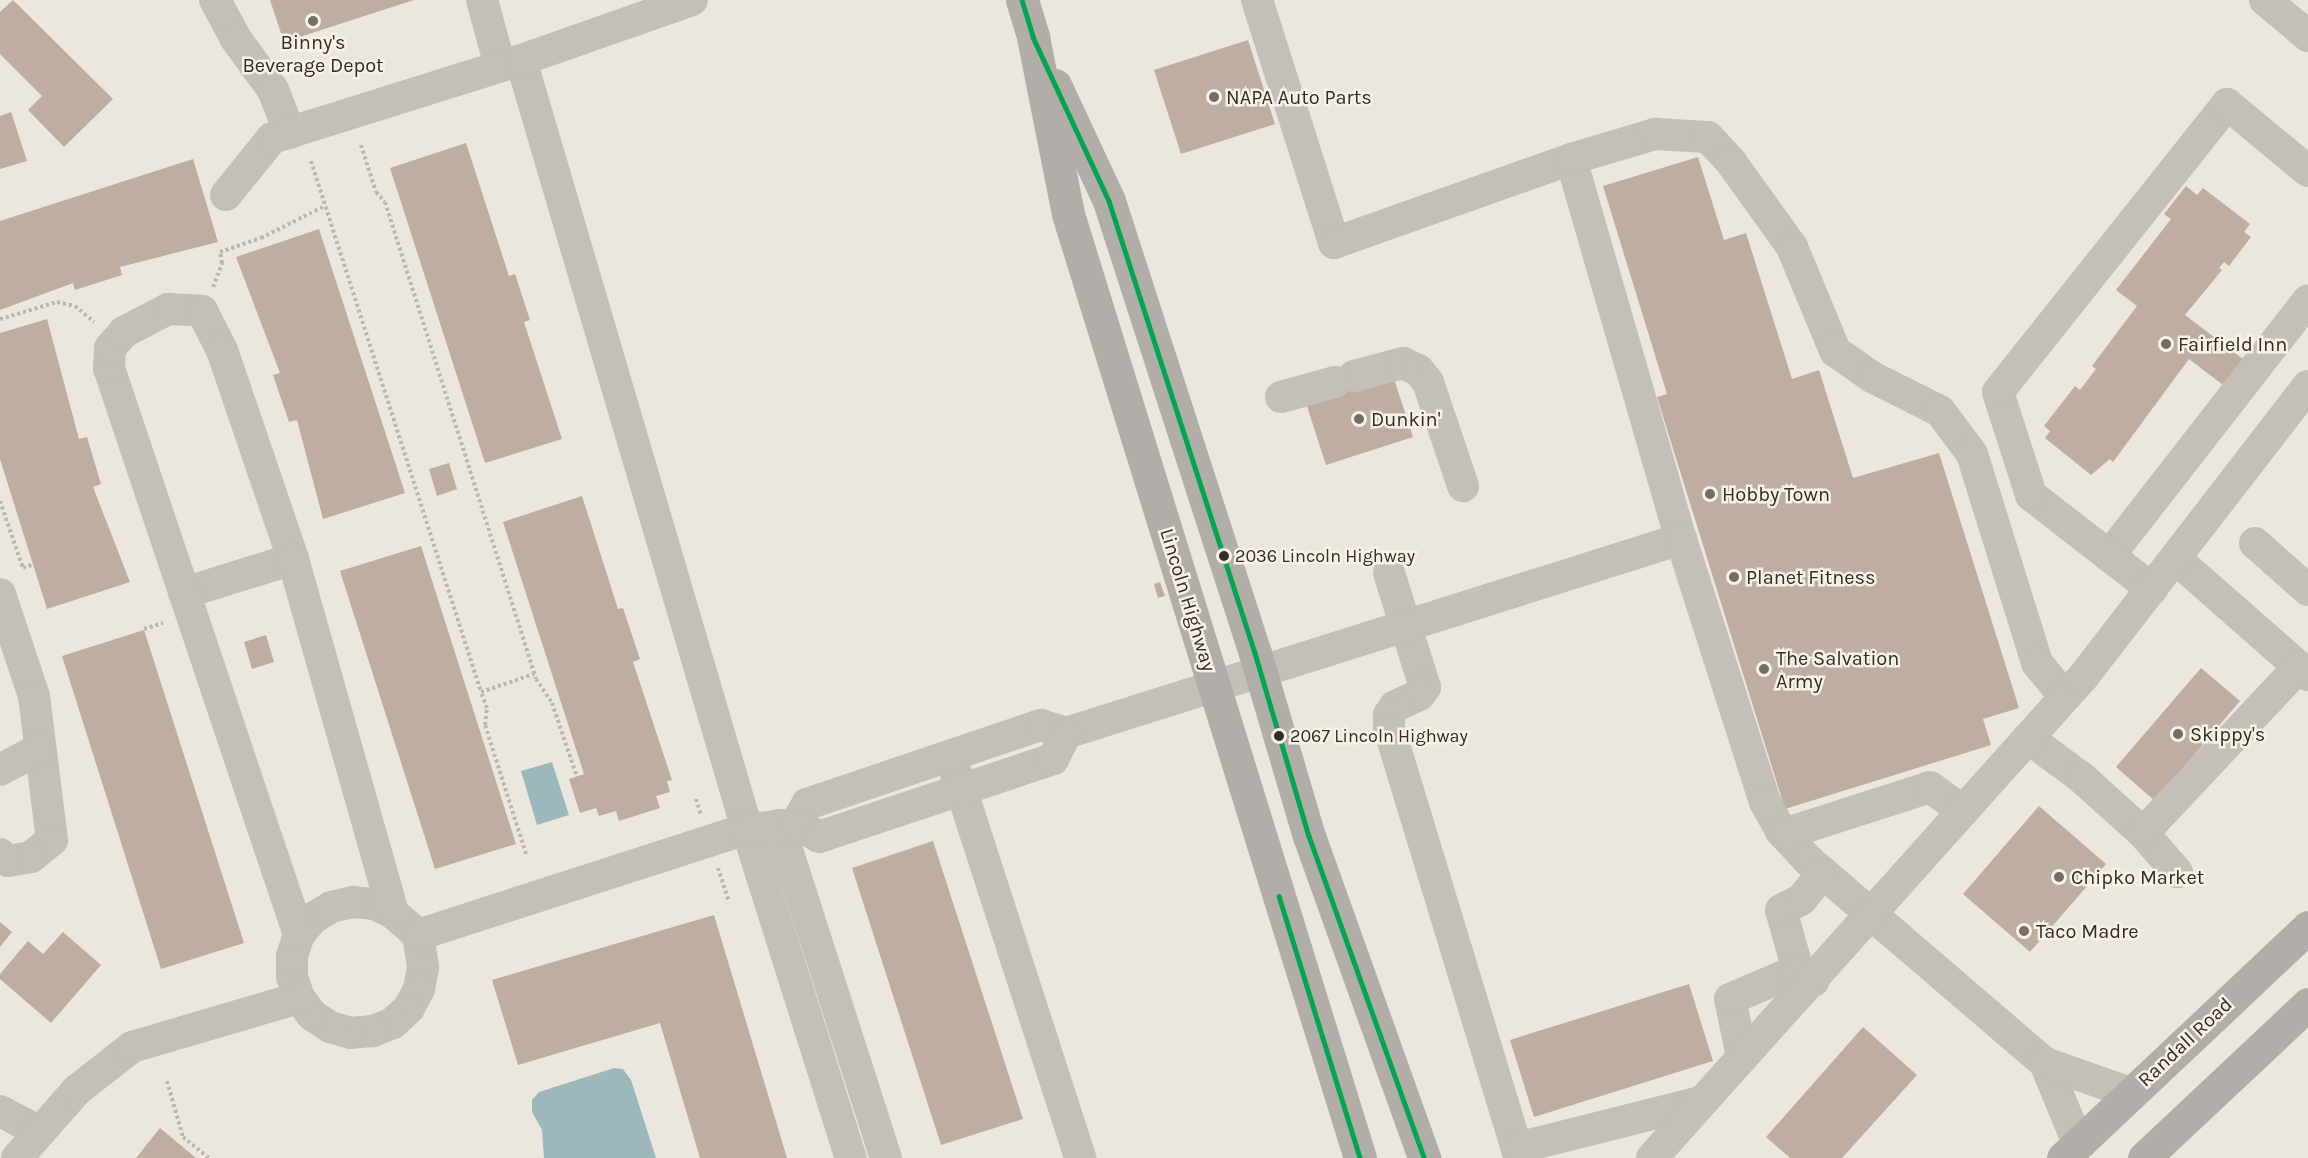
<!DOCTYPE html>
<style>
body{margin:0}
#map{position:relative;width:2308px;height:1158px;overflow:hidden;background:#ebe7df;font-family:Karla,sans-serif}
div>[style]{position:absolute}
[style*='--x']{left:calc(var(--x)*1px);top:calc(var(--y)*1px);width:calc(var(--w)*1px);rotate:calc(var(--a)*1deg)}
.water>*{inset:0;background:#9db8bb}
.building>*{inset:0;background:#beada1}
.path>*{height:4px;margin-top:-2px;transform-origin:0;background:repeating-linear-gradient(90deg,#bcb7b1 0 3px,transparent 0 6px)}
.minor>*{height:32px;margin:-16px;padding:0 16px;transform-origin:16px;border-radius:16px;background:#c4bfb8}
.major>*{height:33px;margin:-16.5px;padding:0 16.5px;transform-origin:16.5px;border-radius:16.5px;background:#b2ada8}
.bus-1>*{height:4.5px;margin:-2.25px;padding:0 2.25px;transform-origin:2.25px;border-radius:2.25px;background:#00a651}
.dots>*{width:16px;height:16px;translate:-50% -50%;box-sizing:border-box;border:3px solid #f8f1e6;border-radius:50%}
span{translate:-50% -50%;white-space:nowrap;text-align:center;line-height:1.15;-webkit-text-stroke:5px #f8f1e6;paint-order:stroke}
.bus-label{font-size:18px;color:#342c27}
.left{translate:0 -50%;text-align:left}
.poi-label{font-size:20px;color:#342c27}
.street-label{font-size:20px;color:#342c27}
</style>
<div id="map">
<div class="water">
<div style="clip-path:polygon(552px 762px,569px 815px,537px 825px,521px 771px)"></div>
<div style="clip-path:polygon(614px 1068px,623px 1069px,631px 1080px,656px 1158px,544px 1158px,542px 1130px,532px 1112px,532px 1100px,539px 1092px)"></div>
</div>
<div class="building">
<div style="clip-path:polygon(13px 0,113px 99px,64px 147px,28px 110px,42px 96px,0 54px,0 12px)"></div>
<div style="clip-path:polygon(270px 0,414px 0,284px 42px)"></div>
<div style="clip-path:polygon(1248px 40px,1275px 124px,1181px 154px,1154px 70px)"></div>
<div style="clip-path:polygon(11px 112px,27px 161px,0 169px,0 116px)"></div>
<div style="clip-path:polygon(466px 143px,509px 276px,515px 274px,530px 320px,524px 322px,562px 439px,485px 463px,390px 168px)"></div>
<div style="clip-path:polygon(1698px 157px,1724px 240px,1746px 233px,1792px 379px,1819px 370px,1853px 478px,1939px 453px,2019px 708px,1983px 719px,1991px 745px,1785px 809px,1657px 397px,1667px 394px,1603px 186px)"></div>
<div style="clip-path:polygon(193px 159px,218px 242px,120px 267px,122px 275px,75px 290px,73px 283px,0 310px,0 221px)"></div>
<div style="clip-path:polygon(2186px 186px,2197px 195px,2203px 188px,2250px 224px,2244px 232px,2251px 237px,2229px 266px,2224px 262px,2219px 268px,2222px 270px,2185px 315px,2243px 359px,2223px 385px,2189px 359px,2113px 462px,2110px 459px,2091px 475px,2045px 438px,2050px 431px,2044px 426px,2075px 386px,2080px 390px,2096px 369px,2092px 366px,2137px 306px,2116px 290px,2171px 219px,2164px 214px)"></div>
<div style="clip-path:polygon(319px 229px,405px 493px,323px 519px,297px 420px,289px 422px,273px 375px,280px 373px,236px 257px)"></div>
<div style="clip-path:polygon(47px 319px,79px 439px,87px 437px,101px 484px,93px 487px,130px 582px,47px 609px,0 459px,0 333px)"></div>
<div style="clip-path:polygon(1392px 373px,1413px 437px,1326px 465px,1305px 400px)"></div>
<div style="clip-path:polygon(449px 463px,457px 489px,437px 496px,429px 469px)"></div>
<div style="clip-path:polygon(582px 496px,618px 609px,623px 608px,640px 659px,633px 662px,672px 780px,667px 781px,670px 792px,656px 796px,660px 808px,619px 821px,616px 811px,599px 816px,596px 808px,580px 813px,569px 779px,584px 774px,503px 522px)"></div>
<div style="clip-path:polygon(421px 546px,516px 844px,435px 869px,340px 571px)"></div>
<div style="clip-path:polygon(1160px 582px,1165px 596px,1158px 598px,1154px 584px)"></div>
<div style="clip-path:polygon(144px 630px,244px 943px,161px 969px,62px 656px)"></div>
<div style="clip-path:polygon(266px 635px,274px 662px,252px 669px,244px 642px)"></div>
<div style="clip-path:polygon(2201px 668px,2240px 701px,2155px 801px,2116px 767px)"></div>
<div style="clip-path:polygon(2039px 806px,2106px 864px,2030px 952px,1963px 894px)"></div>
<div style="clip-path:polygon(933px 841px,1023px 1119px,941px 1145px,852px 868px)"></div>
<div style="clip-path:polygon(714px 915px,787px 1158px,700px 1158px,660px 1023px,518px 1065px,492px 980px)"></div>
<div style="clip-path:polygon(0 922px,12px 932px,0 947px)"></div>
<div style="clip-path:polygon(63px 932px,101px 965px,51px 1023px,0 979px,0 974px,28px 941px,43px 954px)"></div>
<div style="clip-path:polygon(1689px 984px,1713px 1061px,1534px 1117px,1510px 1040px)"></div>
<div style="clip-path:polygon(1863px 1027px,1917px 1075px,1842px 1158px,1790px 1158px,1766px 1137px)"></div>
<div style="clip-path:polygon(160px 1128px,196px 1158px,136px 1158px)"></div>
</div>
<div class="path">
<div style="--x:361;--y:145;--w:49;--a:72.3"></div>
<div style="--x:376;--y:192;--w:13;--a:48"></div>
<div style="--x:385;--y:202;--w:500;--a:72.43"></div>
<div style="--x:536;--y:679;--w:29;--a:56"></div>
<div style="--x:552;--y:703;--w:75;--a:71.3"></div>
<div style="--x:311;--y:161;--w:558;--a:72.25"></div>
<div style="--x:213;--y:287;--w:26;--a:-69"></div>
<div style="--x:222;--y:263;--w:11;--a:-100"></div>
<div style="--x:220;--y:252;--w:43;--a:-18.9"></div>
<div style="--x:261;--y:238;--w:72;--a:-26.6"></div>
<div style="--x:0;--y:319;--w:59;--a:-16.6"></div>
<div style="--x:57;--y:302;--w:18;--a:13"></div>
<div style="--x:75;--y:306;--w:25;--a:40"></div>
<div style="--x:0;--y:501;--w:71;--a:71.1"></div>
<div style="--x:23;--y:568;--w:9;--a:-21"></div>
<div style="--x:144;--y:629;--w:20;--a:-18"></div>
<div style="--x:696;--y:799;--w:17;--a:73"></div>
<div style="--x:526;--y:854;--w:135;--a:-107.6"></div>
<div style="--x:485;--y:725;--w:17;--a:-83"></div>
<div style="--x:487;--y:708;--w:17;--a:-111"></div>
<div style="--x:481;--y:692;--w:56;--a:-18.8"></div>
<div style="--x:718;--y:868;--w:35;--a:72"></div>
<div style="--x:167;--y:1081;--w:58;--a:74.1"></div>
<div style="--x:183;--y:1137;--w:33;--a:39"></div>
</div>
<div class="minor">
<div style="--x:215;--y:0;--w:44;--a:61.7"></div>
<div style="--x:236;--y:39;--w:63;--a:54"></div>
<div style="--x:273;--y:90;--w:46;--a:68.4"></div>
<div style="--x:482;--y:0;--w:68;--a:74.7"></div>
<div style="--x:1257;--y:0;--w:255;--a:72.4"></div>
<div style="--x:1334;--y:243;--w:251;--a:-19.5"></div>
<div style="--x:1571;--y:159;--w:396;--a:73.9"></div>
<div style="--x:2265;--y:0;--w:56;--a:39.9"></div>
<div style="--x:521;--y:60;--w:802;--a:73.62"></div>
<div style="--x:747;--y:829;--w:345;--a:72.5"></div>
<div style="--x:1571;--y:159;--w:88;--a:-16.6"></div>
<div style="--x:1655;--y:134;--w:53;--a:3.2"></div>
<div style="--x:1708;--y:137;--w:34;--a:47"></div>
<div style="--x:1731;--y:162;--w:105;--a:54.3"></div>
<div style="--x:1792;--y:247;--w:113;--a:67.5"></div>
<div style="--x:1835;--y:351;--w:45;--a:35.1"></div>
<div style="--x:1872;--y:377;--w:76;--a:26.6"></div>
<div style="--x:1940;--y:411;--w:54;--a:53.3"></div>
<div style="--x:1972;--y:454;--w:219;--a:72.7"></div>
<div style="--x:2037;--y:663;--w:44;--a:50.5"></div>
<div style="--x:226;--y:195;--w:73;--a:-51.1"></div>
<div style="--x:272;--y:138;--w:261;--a:-17.4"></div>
<div style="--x:521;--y:60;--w:181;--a:-19.3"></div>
<div style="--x:1354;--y:376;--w:51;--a:-14.9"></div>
<div style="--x:1403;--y:363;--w:17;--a:25"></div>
<div style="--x:1418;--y:370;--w:16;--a:50"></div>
<div style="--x:1428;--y:382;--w:110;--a:71.4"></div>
<div style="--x:1281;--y:397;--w:56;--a:-15.5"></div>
<div style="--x:2255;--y:543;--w:71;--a:41.6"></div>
<div style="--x:2109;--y:556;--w:324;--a:-52.1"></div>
<div style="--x:2176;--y:559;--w:176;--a:41.3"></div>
<div style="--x:1389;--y:573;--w:120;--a:72.5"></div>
<div style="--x:1425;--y:687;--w:10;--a:127"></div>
<div style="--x:1419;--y:695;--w:26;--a:155"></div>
<div style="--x:1395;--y:706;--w:11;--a:124"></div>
<div style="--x:1389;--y:715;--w:13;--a:90"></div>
<div style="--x:1389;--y:728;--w:450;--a:73.1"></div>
<div style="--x:2152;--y:589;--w:153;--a:-142.2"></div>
<div style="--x:2031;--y:495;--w:108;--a:-107.8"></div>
<div style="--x:1998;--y:392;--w:368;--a:-51.5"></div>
<div style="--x:2227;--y:104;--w:105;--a:39.6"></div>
<div style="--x:184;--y:593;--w:114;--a:-17.3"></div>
<div style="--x:0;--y:594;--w:108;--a:71.6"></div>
<div style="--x:34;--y:696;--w:145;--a:82.9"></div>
<div style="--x:52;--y:840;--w:27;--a:141"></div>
<div style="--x:31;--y:857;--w:23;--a:170"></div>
<div style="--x:8;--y:861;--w:11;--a:-139"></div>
<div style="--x:2028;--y:738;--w:67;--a:36.5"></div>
<div style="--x:2082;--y:778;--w:82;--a:42"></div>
<div style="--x:2143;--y:833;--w:52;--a:48.9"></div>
<div style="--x:0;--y:770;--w:44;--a:-28.3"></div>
<div style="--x:955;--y:770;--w:408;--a:72.1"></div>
<div style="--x:796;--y:824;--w:23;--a:-61"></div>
<div style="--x:807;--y:804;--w:247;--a:-18.7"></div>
<div style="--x:1041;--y:725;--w:26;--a:18"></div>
<div style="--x:1066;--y:733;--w:645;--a:-17.51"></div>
<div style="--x:1681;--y:539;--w:276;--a:72.3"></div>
<div style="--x:1765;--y:802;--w:33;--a:61"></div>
<div style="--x:1781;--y:831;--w:40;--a:47"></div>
<div style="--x:1808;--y:860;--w:312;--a:40.6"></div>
<div style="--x:779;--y:825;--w:350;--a:72.2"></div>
<div style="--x:2143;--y:833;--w:228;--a:-46.8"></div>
<div style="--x:1784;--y:834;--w:153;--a:-17.8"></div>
<div style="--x:1930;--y:787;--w:41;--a:36"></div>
<div style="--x:352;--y:902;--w:22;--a:5"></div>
<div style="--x:374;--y:904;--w:21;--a:25"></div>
<div style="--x:393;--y:913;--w:33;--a:41"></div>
<div style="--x:418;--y:935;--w:33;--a:81"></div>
<div style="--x:423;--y:968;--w:21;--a:101"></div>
<div style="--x:419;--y:989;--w:21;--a:118"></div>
<div style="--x:409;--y:1008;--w:22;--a:137"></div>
<div style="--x:393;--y:1023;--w:22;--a:158"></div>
<div style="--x:373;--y:1031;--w:22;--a:175"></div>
<div style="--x:351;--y:1033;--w:22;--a:-164"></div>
<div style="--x:330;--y:1027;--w:22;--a:-146"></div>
<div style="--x:312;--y:1015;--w:21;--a:-127"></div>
<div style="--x:299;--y:998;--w:22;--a:-108"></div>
<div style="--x:292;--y:977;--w:21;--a:-90"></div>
<div style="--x:292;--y:956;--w:22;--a:-72"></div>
<div style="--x:299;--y:935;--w:22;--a:-51"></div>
<div style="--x:313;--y:918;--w:21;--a:-31"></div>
<div style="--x:331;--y:907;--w:22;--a:-13"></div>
<div style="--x:299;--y:935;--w:598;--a:-108.53"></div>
<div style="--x:109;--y:368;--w:20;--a:-87"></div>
<div style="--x:110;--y:348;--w:21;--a:-49"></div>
<div style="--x:124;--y:332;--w:50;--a:-27.6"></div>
<div style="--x:168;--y:309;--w:34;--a:3"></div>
<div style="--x:202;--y:311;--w:44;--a:62.9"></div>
<div style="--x:222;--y:350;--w:221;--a:71.2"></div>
<div style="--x:293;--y:559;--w:368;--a:74.2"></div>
<div style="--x:418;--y:935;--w:346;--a:-17.9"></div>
<div style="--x:747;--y:829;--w:49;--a:-5.8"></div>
<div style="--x:796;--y:824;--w:26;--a:29"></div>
<div style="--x:819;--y:837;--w:247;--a:-18.4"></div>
<div style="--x:1053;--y:759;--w:29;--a:-63"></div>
<div style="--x:1798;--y:970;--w:62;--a:-105.8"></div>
<div style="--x:1781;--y:910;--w:22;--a:-27"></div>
<div style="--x:1801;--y:900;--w:35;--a:-51"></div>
<div style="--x:1742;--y:1056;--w:58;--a:-101.9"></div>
<div style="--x:1730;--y:999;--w:74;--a:-23.1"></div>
<div style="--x:1798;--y:970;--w:19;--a:36"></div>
<div style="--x:0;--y:1111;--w:45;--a:27.7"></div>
<div style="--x:2078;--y:1143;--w:87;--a:-112.4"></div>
<div style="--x:2045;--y:1063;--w:90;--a:19.4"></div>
<div style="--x:1517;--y:1148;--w:189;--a:-14.1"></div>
<div style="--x:17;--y:1158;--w:91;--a:-48.6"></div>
<div style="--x:77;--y:1090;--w:70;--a:-38"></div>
<div style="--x:132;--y:1047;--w:174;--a:-16.4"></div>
<div style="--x:1652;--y:1158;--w:646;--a:-48.14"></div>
<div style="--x:2083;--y:677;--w:368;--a:-52.3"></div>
</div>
<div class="major">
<div style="--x:1022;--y:0;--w:39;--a:73"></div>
<div style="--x:1033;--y:37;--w:180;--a:78.8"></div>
<div style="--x:1068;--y:214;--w:988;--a:72.81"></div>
<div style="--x:1055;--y:85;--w:128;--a:65"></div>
<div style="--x:1109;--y:201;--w:475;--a:72.1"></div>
<div style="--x:1255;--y:653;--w:191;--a:73.6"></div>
<div style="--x:1309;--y:836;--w:342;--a:70.3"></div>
<div style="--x:2063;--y:1158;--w:337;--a:-43.3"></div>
<div style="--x:2144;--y:1158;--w:225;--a:-43.2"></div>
</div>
<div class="bus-1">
<div style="--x:1022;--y:0;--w:39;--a:73"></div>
<div style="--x:1033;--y:37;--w:181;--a:65.1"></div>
<div style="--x:1109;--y:201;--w:475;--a:72.1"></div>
<div style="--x:1255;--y:653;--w:191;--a:73.6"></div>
<div style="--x:1309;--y:836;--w:342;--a:70.3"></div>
<div style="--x:1279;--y:896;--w:274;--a:72.8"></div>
</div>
<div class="dots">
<div style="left:313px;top:21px;background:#746d67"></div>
<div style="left:1214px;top:97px;background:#746d67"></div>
<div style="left:2166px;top:344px;background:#746d67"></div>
<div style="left:1359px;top:419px;background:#746d67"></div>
<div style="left:1710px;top:494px;background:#746d67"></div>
<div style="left:1224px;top:556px;background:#342c27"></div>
<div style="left:1734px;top:577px;background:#746d67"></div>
<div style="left:1764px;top:669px;background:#746d67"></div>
<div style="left:2178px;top:734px;background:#746d67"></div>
<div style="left:1279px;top:736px;background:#342c27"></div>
<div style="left:2059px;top:877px;background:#746d67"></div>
<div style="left:2024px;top:931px;background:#746d67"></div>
</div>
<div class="bus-label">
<span class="left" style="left:1235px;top:556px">2036 Lincoln Highway</span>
<span class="left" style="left:1290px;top:736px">2067 Lincoln Highway</span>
</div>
<div class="poi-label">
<span style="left:313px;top:54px">Binny's<br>Beverage Depot</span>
<span class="left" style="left:1226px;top:97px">NAPA Auto Parts</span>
<span class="left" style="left:2178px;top:344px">Fairfield Inn</span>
<span class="left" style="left:1371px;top:419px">Dunkin'</span>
<span class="left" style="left:1722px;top:494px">Hobby Town</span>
<span class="left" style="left:1746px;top:577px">Planet Fitness</span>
<span class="left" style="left:1776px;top:670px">The Salvation<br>Army</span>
<span class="left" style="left:2190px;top:734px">Skippy's</span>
<span class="left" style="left:2071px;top:877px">Chipko Market</span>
<span class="left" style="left:2036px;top:931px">Taco Madre</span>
</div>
<div class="street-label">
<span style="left:1188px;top:600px;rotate:73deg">Lincoln Highway</span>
<span style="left:2185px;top:1042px;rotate:-43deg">Randall Road</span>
</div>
</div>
